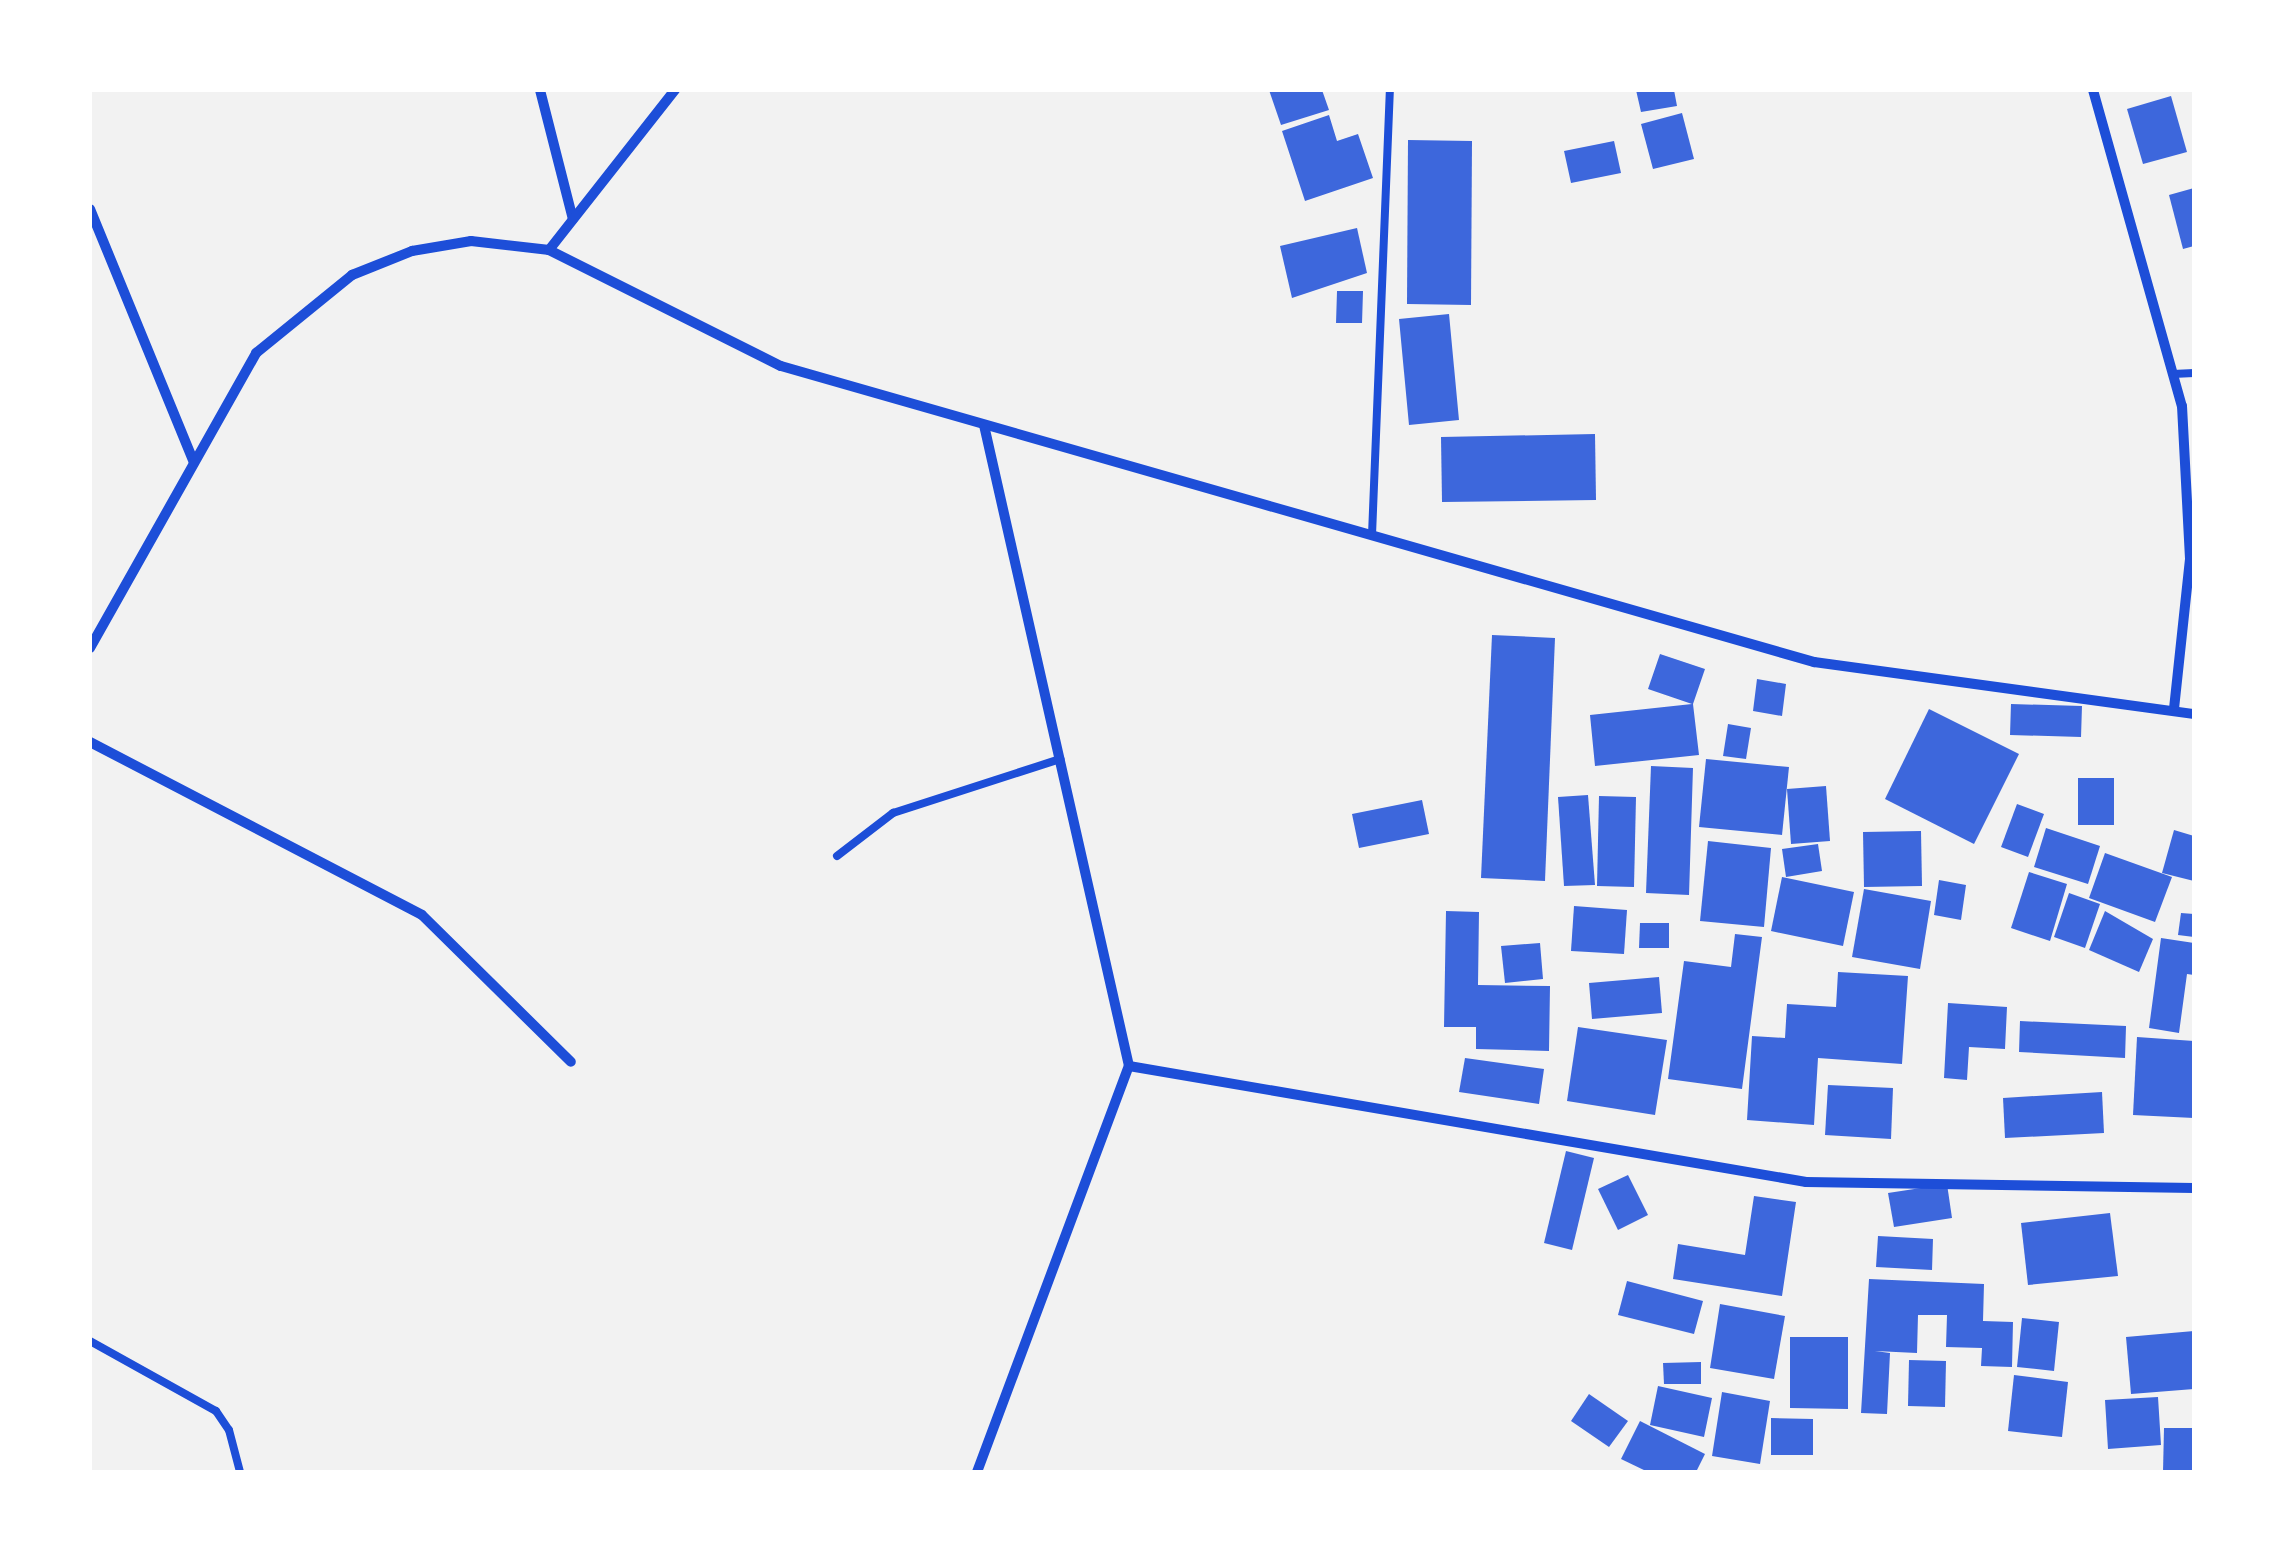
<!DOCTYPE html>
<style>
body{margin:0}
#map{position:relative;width:2284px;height:1562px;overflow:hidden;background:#f2f2f2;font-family:Arial,sans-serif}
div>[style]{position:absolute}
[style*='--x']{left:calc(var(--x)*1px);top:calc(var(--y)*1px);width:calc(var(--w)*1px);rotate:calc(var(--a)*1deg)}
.building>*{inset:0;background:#3d67dc}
.service>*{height:8px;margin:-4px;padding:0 4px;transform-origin:4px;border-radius:4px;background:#1d4ed8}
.minor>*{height:10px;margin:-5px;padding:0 5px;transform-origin:5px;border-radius:5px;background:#1d4ed8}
span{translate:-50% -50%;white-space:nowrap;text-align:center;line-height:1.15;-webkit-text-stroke:8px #fff;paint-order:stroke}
.frame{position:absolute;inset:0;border:92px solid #fff;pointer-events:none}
</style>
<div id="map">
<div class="building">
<div style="clip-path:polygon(1269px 90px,1322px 90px,1329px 110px,1281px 125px)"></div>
<div style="clip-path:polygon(1636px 90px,1674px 90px,1677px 106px,1641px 112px)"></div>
<div style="clip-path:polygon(2171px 96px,2187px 152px,2143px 164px,2127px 109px)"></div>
<div style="clip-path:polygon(1682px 113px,1694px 159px,1653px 169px,1641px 124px)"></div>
<div style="clip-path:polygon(1329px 115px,1337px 141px,1358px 134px,1373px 178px,1305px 201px,1282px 131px)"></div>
<div style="clip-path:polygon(1408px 140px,1472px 141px,1471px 305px,1407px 304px)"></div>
<div style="clip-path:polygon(1614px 141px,1621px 173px,1571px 183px,1564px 151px)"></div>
<div style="clip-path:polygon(2194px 188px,2194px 246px,2183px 249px,2169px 195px)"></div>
<div style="clip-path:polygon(1357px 228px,1367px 273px,1292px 298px,1280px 246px)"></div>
<div style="clip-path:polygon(1337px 291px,1363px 291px,1362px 323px,1336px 323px)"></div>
<div style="clip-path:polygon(1449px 314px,1459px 420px,1409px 425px,1399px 319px)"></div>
<div style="clip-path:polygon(1595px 434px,1596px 500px,1442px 502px,1441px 437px)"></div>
<div style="clip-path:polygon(1492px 635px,1555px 638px,1545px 881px,1481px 878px)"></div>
<div style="clip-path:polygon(1660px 654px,1705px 669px,1693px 704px,1699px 755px,1595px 766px,1590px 715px,1692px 704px,1648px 689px)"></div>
<div style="clip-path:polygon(1757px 679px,1786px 684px,1782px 716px,1753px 711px)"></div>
<div style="clip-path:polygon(2011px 704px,2082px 706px,2081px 737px,2010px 735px)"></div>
<div style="clip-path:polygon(1929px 709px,2019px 754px,1974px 844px,1885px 799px)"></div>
<div style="clip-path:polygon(1728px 724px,1751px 728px,1746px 759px,1723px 756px)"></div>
<div style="clip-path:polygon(1706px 759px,1789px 767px,1782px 835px,1699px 827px)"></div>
<div style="clip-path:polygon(1651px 766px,1693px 768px,1689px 895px,1646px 893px)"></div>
<div style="clip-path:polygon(2078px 778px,2114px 778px,2114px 825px,2078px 825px)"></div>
<div style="clip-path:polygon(1826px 786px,1830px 841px,1791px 844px,1787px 789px)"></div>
<div style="clip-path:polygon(1588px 795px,1595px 885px,1564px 886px,1558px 797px)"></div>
<div style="clip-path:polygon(1599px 796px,1636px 797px,1634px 887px,1597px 886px)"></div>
<div style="clip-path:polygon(1422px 800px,1429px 834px,1359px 848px,1352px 814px)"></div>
<div style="clip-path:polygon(2017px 804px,2044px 814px,2028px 857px,2001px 847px)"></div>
<div style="clip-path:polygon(2046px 828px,2100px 846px,2088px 884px,2034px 867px)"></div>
<div style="clip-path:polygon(2174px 830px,2194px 836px,2194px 881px,2162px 873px)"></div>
<div style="clip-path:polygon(1921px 831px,1922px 886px,1864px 887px,1863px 832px)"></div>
<div style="clip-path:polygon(1708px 841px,1771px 848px,1764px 927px,1700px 921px)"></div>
<div style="clip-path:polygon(1818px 844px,1822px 871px,1786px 877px,1782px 849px)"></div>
<div style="clip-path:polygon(2105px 853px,2172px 877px,2155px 922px,2089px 898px)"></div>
<div style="clip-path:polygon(2029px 872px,2067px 884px,2050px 941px,2011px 928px)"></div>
<div style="clip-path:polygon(1782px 877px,1854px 892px,1843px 946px,1771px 931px)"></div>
<div style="clip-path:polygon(1939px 880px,1966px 885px,1961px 920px,1934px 915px)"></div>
<div style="clip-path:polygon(1864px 889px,1931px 901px,1920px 969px,1852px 957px)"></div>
<div style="clip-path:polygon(2069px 893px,2100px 904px,2085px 948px,2054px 937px)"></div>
<div style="clip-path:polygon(1574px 906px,1627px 910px,1624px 954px,1571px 951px)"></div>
<div style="clip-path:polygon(1446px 911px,1479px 912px,1478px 985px,1550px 986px,1549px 1051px,1476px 1049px,1476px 1027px,1444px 1027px)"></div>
<div style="clip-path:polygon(2105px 911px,2153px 939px,2139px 972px,2089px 950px)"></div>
<div style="clip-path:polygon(2181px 913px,2194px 914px,2194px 937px,2178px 935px)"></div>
<div style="clip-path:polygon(1640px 923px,1669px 923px,1669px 948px,1639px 948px)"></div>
<div style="clip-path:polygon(1735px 934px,1762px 937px,1742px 1089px,1668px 1079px,1684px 961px,1731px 967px)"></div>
<div style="clip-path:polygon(2161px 938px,2194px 943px,2194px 975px,2187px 974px,2179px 1033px,2149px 1028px)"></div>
<div style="clip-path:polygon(1540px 943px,1543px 979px,1505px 983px,1501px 946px)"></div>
<div style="clip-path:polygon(1838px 972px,1908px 976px,1902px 1064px,1818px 1058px,1814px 1125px,1747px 1120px,1752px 1036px,1785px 1038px,1787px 1004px,1836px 1007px)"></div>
<div style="clip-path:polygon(1659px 977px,1662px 1013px,1592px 1019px,1589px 983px)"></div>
<div style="clip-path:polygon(1948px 1003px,2007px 1007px,2005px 1049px,1969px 1047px,1967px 1080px,1944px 1078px)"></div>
<div style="clip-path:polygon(2020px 1021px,2126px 1026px,2125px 1058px,2019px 1052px)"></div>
<div style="clip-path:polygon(1578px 1027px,1667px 1040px,1655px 1115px,1567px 1101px)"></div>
<div style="clip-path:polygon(2137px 1037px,2194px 1041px,2194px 1118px,2133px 1115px)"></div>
<div style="clip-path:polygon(1465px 1058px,1544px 1069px,1539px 1104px,1459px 1092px)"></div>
<div style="clip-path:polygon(1828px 1085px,1893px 1088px,1891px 1139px,1825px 1135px)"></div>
<div style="clip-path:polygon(2102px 1092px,2104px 1133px,2005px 1138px,2003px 1098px)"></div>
<div style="clip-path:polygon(1566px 1151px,1594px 1158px,1572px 1250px,1544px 1243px)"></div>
<div style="clip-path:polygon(1628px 1175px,1648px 1215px,1618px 1230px,1598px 1189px)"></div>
<div style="clip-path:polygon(1947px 1184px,1952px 1218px,1894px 1227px,1888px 1193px)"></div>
<div style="clip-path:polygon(1754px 1196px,1796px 1202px,1782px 1296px,1673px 1279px,1678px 1244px,1745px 1255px)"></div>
<div style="clip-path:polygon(2110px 1213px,2118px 1276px,2028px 1285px,2021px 1223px)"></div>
<div style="clip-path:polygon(1878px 1236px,1933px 1239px,1932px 1270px,1876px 1267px)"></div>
<div style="clip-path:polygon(1869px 1279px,1984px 1284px,1983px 1321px,2013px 1322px,2012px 1367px,1981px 1366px,1982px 1348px,1946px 1347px,1947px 1315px,1918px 1315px,1917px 1353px,1875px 1351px,1890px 1353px,1887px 1414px,1861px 1413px)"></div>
<div style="clip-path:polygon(1627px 1281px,1703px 1301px,1694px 1334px,1618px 1315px)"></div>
<div style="clip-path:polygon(1720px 1304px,1785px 1316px,1774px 1379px,1710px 1368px)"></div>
<div style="clip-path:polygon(2022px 1318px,2059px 1322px,2054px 1371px,2017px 1367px)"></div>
<div style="clip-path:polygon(2194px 1331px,2194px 1389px,2131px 1394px,2126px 1337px)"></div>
<div style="clip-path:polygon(1790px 1337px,1848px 1337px,1848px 1409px,1790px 1408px)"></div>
<div style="clip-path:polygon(1909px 1360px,1946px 1361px,1945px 1407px,1908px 1406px)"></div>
<div style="clip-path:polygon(1701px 1362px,1701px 1384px,1664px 1384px,1663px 1363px)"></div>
<div style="clip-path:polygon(2014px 1375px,2068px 1382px,2062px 1437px,2008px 1431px)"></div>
<div style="clip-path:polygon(1658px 1386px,1712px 1398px,1704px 1437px,1650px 1425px)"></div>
<div style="clip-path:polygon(1722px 1392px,1770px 1401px,1760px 1464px,1712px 1456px)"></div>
<div style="clip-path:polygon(1589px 1394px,1628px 1421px,1609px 1447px,1571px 1421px)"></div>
<div style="clip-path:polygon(2158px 1397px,2161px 1445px,2108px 1449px,2105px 1400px)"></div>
<div style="clip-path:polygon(1771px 1418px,1813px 1419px,1813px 1455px,1771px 1455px)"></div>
<div style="clip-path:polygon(1640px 1421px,1705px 1454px,1696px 1472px,1648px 1472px,1621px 1459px)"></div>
<div style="clip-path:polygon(2164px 1428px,2194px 1428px,2194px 1472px,2163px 1472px)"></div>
</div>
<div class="service">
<div style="--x:2173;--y:374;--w:21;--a:-3"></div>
<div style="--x:1372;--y:535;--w:445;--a:-87.7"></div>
<div style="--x:837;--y:856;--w:71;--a:-37.5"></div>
<div style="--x:893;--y:813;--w:176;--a:-17.9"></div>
<div style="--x:90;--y:1341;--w:144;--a:29.1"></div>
<div style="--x:216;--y:1411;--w:23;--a:56"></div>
<div style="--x:229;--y:1430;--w:43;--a:75.3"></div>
</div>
<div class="minor">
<div style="--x:540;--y:90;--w:133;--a:75.7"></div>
<div style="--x:2093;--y:90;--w:328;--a:74.3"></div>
<div style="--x:2182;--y:406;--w:153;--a:87"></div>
<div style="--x:2190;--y:559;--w:151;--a:96.1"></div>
<div style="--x:90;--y:209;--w:274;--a:67.7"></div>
<div style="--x:549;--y:250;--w:204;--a:-51.8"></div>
<div style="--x:90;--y:648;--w:338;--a:-60.6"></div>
<div style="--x:256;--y:353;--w:124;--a:-39.1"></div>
<div style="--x:352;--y:275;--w:65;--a:-21.8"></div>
<div style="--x:412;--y:251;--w:60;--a:-9.6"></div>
<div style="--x:471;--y:241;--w:79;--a:6.6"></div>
<div style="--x:549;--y:250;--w:259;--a:26.6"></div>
<div style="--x:781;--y:366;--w:1075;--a:15.99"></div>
<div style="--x:1814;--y:662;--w:384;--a:7.8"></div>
<div style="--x:90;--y:742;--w:374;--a:27.5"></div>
<div style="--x:422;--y:915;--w:209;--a:44.6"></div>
<div style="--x:1129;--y:1066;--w:687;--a:9.72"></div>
<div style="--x:1806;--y:1182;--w:388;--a:0.9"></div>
<div style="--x:977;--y:1472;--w:434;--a:-69.5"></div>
<div style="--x:1129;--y:1066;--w:657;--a:-102.75"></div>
</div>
<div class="frame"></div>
</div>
